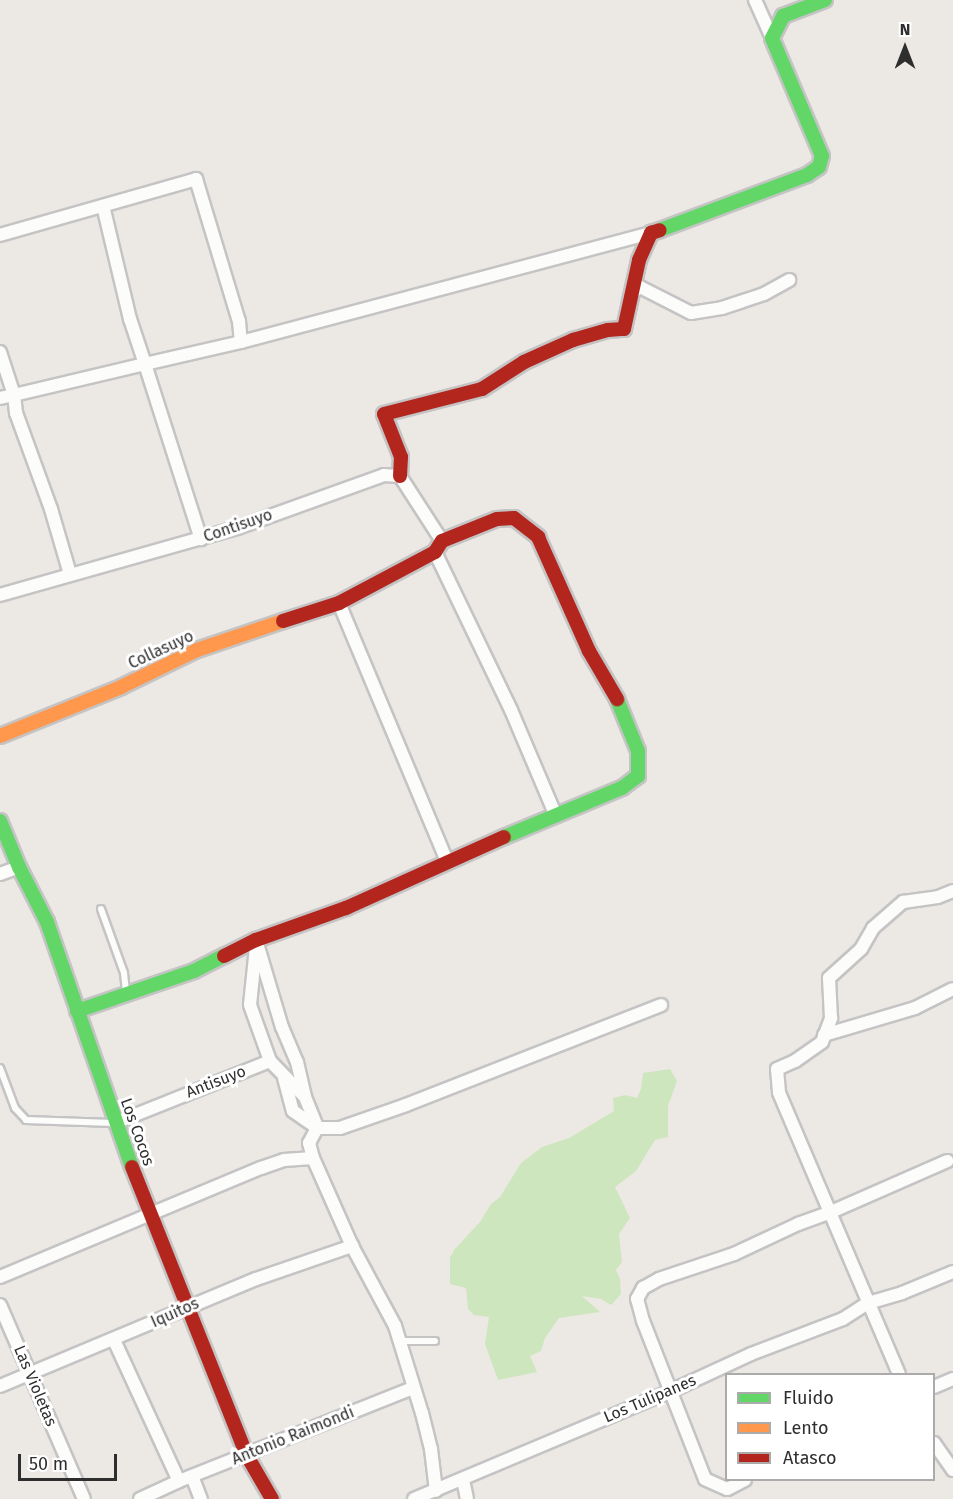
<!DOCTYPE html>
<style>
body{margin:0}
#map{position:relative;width:953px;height:1499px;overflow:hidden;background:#ece8e4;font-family:"Fira Sans",sans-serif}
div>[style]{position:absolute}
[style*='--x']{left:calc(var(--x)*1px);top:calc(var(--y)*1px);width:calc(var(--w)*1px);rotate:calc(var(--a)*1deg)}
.green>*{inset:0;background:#cee6be}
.roads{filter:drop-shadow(2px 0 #c5c4c5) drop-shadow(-2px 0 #c5c4c5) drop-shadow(0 2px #c5c4c5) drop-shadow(0 -2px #c5c4c5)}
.lane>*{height:6px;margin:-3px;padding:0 3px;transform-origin:3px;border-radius:3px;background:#fcfcfb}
.street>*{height:12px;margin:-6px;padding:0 6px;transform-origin:6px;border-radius:6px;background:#fcfcfb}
.fast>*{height:14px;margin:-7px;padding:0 7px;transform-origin:7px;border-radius:7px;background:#63d668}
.slow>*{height:14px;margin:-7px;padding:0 7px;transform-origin:7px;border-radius:7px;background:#ff974d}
.jam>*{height:14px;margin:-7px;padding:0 7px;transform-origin:7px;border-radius:7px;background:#b3261e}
span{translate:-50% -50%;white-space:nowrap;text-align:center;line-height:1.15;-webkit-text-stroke:6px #fff;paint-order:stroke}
.street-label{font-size:16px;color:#2e2e2e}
.legend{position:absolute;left:725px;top:1373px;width:210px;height:108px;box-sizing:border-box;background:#fff;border:2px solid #ababab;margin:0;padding:8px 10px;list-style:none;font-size:18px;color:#2e2e2e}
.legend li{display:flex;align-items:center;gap:12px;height:30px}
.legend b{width:30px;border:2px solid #ababab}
.north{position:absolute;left:875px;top:18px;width:60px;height:60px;-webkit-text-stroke:4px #fff;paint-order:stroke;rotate:0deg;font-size:16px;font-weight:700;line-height:24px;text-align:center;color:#2e2e2e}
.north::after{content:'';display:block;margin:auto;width:21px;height:27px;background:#2e2e2e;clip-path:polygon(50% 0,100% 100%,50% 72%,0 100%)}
.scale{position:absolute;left:18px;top:1454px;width:99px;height:27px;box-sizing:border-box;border:3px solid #2e2e2e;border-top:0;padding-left:8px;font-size:18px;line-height:21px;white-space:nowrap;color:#2e2e2e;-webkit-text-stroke:4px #fff;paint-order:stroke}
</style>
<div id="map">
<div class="green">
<div style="clip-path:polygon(670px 1069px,677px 1081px,668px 1106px,668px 1137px,655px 1140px,636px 1171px,615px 1187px,630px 1218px,619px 1234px,622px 1262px,616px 1270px,620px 1279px,621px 1294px,611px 1305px,601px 1299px,582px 1296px,600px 1312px,559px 1318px,545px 1338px,541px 1351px,530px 1356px,537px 1372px,498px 1380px,485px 1344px,489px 1317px,474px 1315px,468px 1309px,466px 1288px,450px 1284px,450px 1258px,454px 1250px,480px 1222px,491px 1204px,500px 1197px,521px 1163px,542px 1147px,569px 1138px,614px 1111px,613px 1098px,625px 1095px,637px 1098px,641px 1089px,643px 1073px)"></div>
</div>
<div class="roads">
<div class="lane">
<div style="--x:101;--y:909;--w:68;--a:70.2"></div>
<div style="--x:124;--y:973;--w:18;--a:84"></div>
<div style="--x:0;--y:1068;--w:43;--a:69.4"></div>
<div style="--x:15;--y:1108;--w:16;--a:47"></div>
<div style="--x:26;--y:1120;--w:87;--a:2"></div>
<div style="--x:400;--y:1341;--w:35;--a:0"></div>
</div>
<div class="street">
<div style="--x:755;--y:0;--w:42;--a:65.9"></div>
<div style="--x:0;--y:235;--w:204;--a:-15.9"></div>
<div style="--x:196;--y:179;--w:148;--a:73.2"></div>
<div style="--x:239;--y:321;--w:21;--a:85"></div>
<div style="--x:241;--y:342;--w:98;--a:167.1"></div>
<div style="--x:145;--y:364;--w:184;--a:72.3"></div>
<div style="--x:632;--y:293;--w:10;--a:-37"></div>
<div style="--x:640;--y:287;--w:57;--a:27"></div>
<div style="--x:691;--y:313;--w:31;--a:-9"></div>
<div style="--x:722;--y:308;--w:44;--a:-18.4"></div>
<div style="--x:764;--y:294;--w:29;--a:-29"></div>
<div style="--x:241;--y:342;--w:424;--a:-14.9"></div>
<div style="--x:0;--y:352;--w:45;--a:72"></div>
<div style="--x:14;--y:395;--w:14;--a:168"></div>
<div style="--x:435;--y:552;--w:175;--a:64.3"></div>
<div style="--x:511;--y:710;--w:115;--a:67"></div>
<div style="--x:70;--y:574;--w:68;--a:-106.3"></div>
<div style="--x:51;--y:509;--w:102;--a:-110"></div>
<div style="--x:16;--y:413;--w:18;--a:-96"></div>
<div style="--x:14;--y:395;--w:135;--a:-13.3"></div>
<div style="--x:145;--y:364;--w:47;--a:-108.4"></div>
<div style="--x:130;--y:319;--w:116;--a:-103.4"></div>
<div style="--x:0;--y:595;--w:246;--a:-15.8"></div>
<div style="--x:237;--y:528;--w:156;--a:-19.8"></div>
<div style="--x:384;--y:475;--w:16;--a:4"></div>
<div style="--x:400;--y:476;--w:77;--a:57.1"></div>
<div style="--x:339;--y:603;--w:280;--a:67.3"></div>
<div style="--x:0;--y:874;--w:20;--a:-20"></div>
<div style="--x:256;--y:940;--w:91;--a:73.4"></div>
<div style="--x:282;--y:1027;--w:38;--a:67"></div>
<div style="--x:297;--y:1062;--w:36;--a:77"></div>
<div style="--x:305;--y:1097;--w:31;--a:68"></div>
<div style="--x:256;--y:947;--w:58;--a:95.9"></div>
<div style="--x:250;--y:1005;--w:59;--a:70.3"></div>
<div style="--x:824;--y:1035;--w:95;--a:-16.5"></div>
<div style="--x:915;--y:1008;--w:42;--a:-26.6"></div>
<div style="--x:284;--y:1078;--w:34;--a:75"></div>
<div style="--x:293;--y:1111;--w:29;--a:35"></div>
<div style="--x:317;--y:1128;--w:23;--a:0"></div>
<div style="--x:340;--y:1128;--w:70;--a:-19.2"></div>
<div style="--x:406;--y:1105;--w:274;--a:-21.4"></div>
<div style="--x:115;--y:1123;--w:167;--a:-21.8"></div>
<div style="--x:270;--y:1061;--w:50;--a:45.8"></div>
<div style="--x:317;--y:1128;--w:17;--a:118"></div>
<div style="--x:309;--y:1143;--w:16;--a:75"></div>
<div style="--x:313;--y:1158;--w:96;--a:66.1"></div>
<div style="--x:352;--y:1246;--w:91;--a:61.7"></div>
<div style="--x:395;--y:1326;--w:91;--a:72.8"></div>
<div style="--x:422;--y:1413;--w:37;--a:76"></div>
<div style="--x:431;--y:1449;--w:42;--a:83.2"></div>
<div style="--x:0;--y:1277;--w:283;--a:-22.7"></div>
<div style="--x:261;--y:1168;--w:24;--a:-19"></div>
<div style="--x:284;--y:1160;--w:29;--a:-4"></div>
<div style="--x:0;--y:1305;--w:211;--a:66.6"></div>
<div style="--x:114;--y:1340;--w:155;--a:65.3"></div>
<div style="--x:899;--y:1374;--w:306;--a:-113.1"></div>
<div style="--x:779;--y:1092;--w:23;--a:-95"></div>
<div style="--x:777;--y:1069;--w:20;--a:-24"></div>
<div style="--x:795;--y:1061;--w:33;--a:-35"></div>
<div style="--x:822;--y:1042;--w:26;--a:-69"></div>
<div style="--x:831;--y:1018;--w:40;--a:-92.9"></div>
<div style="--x:829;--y:978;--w:43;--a:-42.2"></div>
<div style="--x:861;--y:949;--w:24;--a:-60"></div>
<div style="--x:873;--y:928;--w:40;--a:-41"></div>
<div style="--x:903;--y:902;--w:35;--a:-8"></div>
<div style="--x:938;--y:897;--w:16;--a:-22"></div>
<div style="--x:0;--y:1386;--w:277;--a:-22.7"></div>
<div style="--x:256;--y:1279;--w:102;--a:-19"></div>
<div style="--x:934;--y:1387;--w:21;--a:-23"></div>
<div style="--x:934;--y:1443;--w:33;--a:55"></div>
<div style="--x:192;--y:1476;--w:25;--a:69"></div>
<div style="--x:463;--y:1480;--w:19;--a:78"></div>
<div style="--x:745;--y:1480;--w:20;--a:153"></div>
<div style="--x:727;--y:1489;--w:24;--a:-156"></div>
<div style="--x:705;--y:1479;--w:170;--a:-111.4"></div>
<div style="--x:643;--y:1321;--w:23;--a:-105"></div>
<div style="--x:637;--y:1299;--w:13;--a:-61"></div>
<div style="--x:643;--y:1288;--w:18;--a:-29"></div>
<div style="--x:659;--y:1279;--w:79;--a:-18.4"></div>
<div style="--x:734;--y:1254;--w:71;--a:-25.1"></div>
<div style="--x:798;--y:1224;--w:35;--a:-20"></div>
<div style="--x:831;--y:1212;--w:127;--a:-23.7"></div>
<div style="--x:140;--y:1499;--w:43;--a:-24.8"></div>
<div style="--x:179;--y:1481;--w:252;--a:-21.7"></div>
<div style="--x:414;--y:1499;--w:279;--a:-22.8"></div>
<div style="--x:671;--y:1391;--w:88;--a:-24.8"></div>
<div style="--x:751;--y:1354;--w:98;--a:-20.8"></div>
<div style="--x:843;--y:1319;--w:30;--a:-33"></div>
<div style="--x:868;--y:1303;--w:35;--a:-16"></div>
<div style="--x:902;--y:1293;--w:55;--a:-22.4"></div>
</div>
<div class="fast">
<div style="--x:660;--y:230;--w:157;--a:-20.5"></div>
<div style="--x:807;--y:175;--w:14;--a:-34"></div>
<div style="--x:819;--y:167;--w:11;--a:-75"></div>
<div style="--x:822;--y:156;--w:128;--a:-113"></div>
<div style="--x:772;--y:38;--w:25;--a:-63"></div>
<div style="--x:783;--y:16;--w:45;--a:-20.9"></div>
<div style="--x:0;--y:821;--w:50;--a:67.6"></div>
<div style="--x:19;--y:867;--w:62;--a:63"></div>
<div style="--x:47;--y:922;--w:259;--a:70.9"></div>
<div style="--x:504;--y:837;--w:128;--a:-22.6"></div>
<div style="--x:622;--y:788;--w:20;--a:-37"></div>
<div style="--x:638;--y:776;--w:25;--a:-90"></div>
<div style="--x:638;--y:751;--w:56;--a:-112"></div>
<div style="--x:77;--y:1011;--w:124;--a:-18.9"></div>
<div style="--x:194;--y:971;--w:34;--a:-27"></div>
</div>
<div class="slow">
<div style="--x:0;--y:736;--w:131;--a:-22"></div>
<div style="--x:121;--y:687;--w:85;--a:-26"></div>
<div style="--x:197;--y:650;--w:91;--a:-18.6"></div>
</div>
<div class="jam">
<div style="--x:400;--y:476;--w:19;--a:-87"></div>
<div style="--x:401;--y:457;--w:46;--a:-111.6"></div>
<div style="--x:384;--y:414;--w:101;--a:-14.3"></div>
<div style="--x:482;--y:389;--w:50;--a:-32.7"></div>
<div style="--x:524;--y:362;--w:54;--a:-24.2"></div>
<div style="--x:573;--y:340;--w:36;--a:-16"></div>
<div style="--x:608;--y:330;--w:16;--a:-4"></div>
<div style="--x:624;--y:329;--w:71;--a:-77.7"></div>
<div style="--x:639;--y:260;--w:30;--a:-66"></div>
<div style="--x:651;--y:233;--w:9;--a:-18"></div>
<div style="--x:283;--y:621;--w:59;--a:-17.8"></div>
<div style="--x:339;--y:603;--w:109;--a:-28"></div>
<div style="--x:435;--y:552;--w:13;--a:-58"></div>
<div style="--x:442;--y:541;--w:59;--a:-21.8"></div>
<div style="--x:497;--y:519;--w:17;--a:-3"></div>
<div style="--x:514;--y:518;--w:31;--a:38"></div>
<div style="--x:538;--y:537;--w:125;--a:65.9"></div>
<div style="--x:589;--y:651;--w:56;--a:59.7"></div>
<div style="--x:224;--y:956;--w:36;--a:-27"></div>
<div style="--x:256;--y:940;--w:96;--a:-19.6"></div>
<div style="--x:346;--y:908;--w:173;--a:-24.2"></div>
<div style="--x:132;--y:1167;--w:309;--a:68.3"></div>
<div style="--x:246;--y:1454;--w:52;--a:60"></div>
</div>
</div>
<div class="street-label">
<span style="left:238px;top:526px;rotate:-19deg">Contisuyo</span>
<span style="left:161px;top:650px;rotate:-25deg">Collasuyo</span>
<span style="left:216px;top:1082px;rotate:-21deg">Antisuyo</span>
<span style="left:137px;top:1132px;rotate:70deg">Los Cocos</span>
<span style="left:175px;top:1313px;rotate:-24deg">Iquitos</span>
<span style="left:35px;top:1386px;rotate:67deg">Las Violetas</span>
<span style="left:650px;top:1399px;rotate:-23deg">Los Tulipanes</span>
<span style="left:293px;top:1436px;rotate:-22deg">Antonio Raimondi</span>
</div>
<ul class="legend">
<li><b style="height:8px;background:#63d668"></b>Fluido</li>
<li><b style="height:8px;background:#ff974d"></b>Lento</li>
<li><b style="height:8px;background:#b3261e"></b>Atasco</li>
</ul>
<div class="north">N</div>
<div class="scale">50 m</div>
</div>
